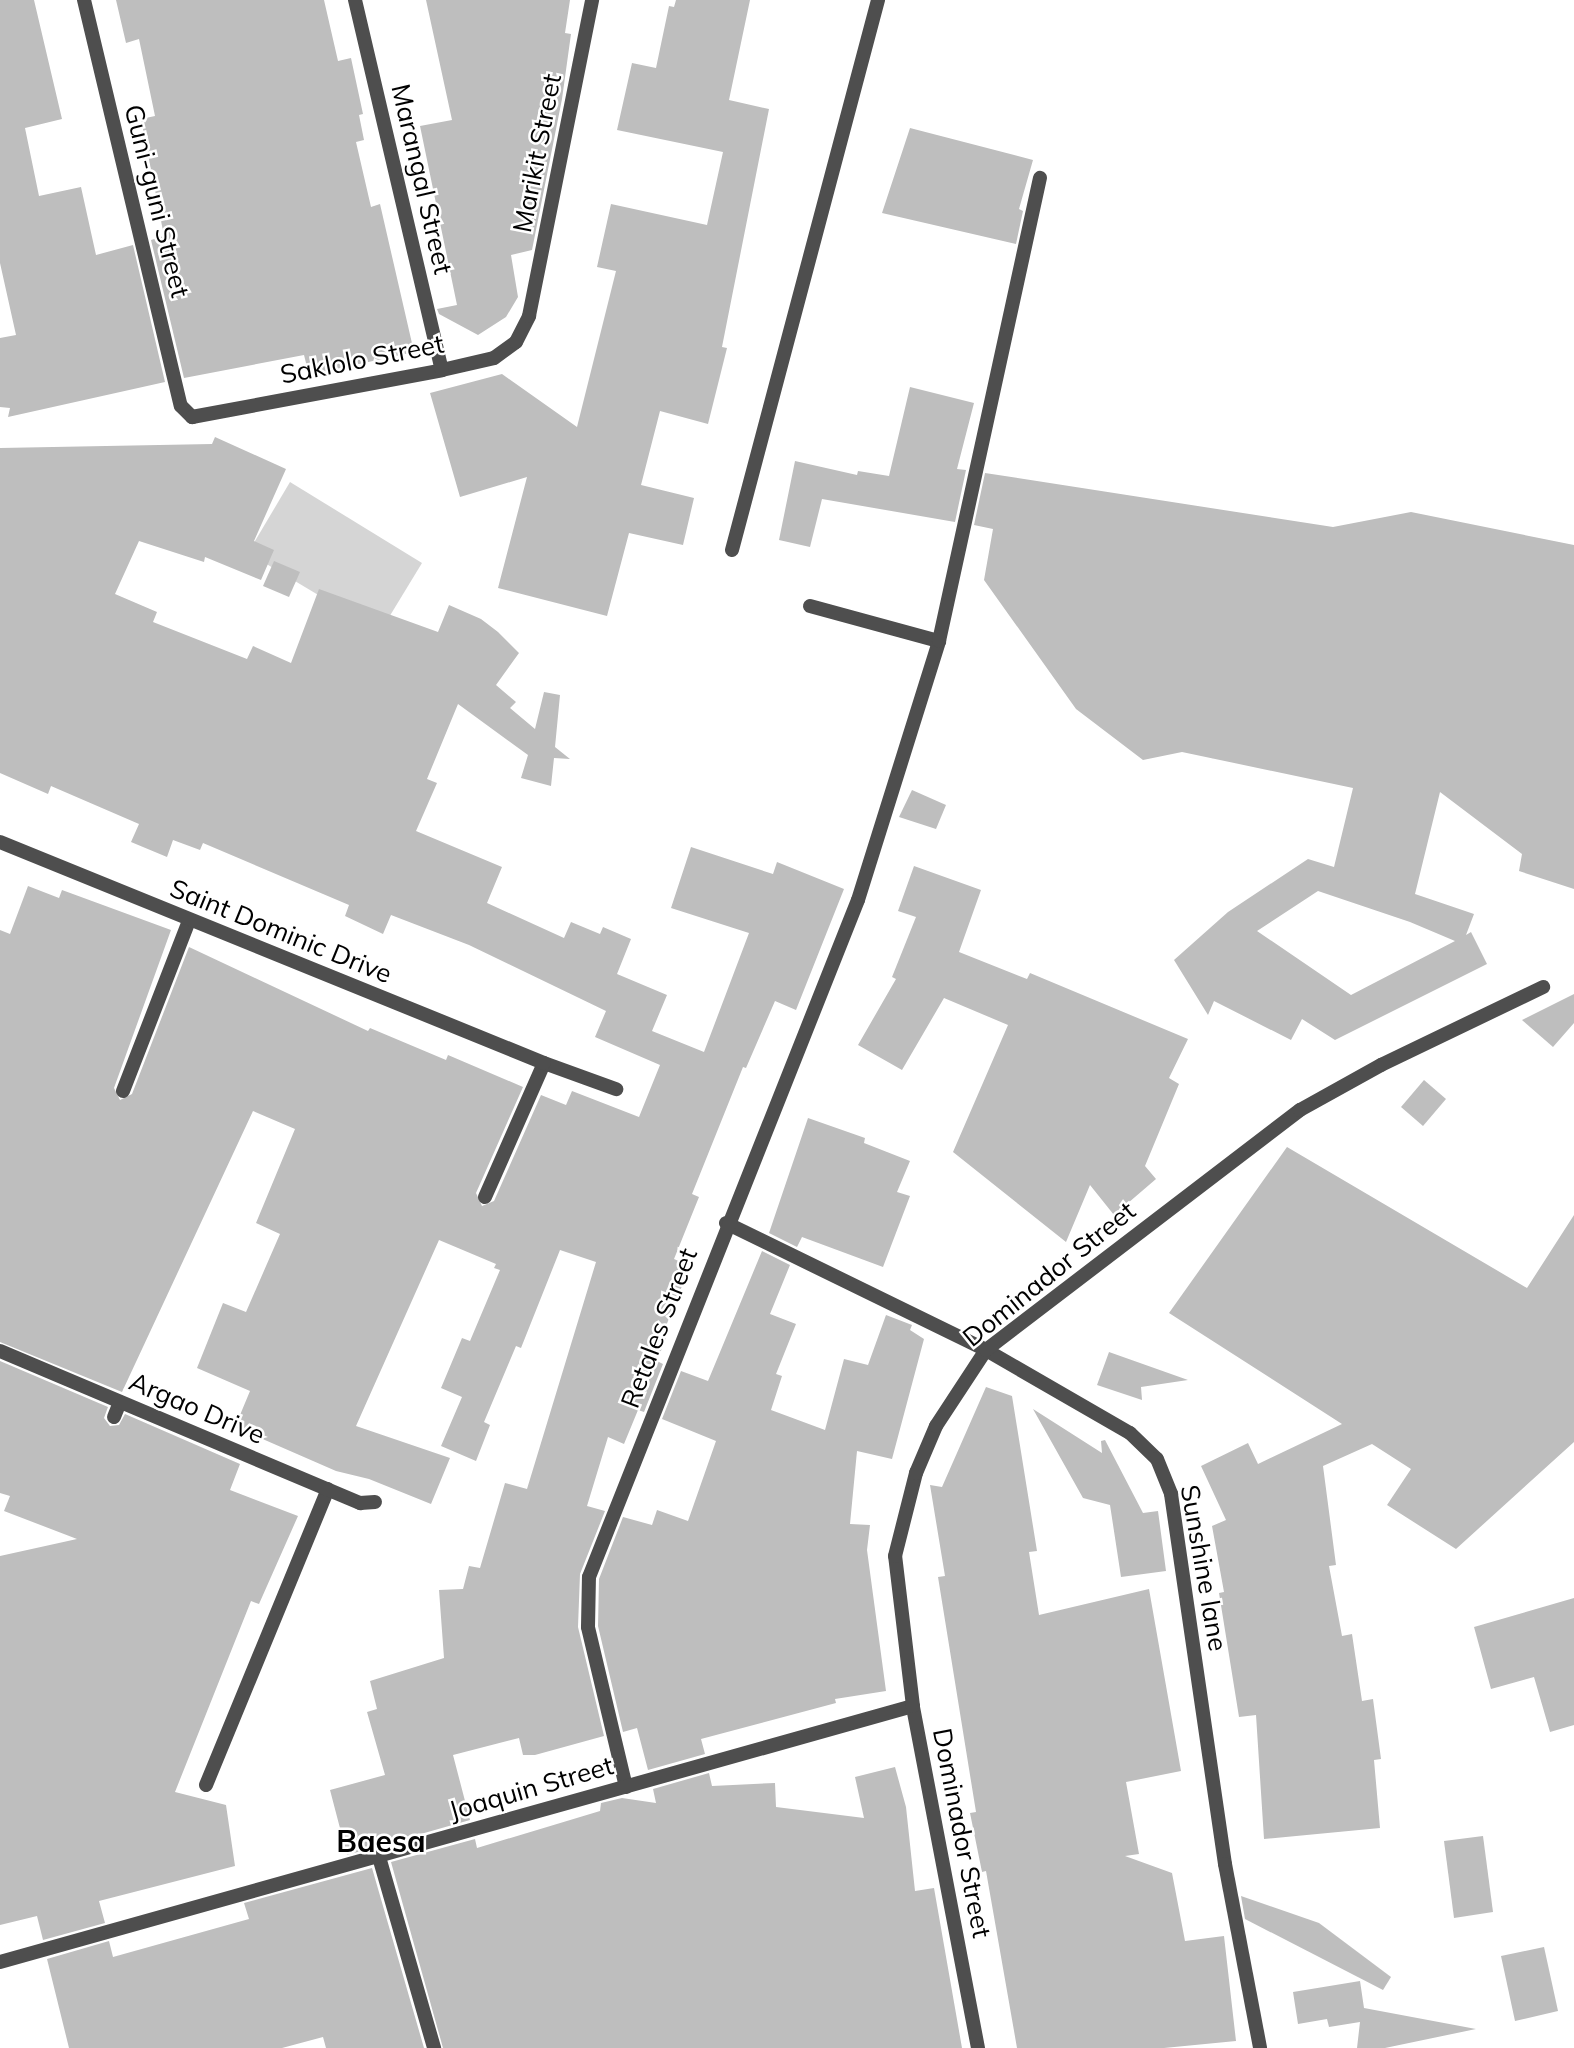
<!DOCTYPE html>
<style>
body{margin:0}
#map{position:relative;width:1574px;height:2048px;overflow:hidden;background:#fff;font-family:Mulish,sans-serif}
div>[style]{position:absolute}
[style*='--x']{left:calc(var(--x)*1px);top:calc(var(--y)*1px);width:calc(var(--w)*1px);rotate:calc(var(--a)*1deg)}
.green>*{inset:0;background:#d5d5d5}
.building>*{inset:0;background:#bebebe}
.lane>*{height:14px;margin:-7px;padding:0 7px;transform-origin:7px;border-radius:7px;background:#4e4e4e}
.street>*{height:14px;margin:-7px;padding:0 7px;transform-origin:7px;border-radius:7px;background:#4e4e4e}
span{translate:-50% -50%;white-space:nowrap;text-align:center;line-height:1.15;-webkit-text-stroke:5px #fff;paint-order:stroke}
.street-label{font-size:26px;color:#000}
.quarter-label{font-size:30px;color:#000;font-weight:700}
</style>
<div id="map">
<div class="green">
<div style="clip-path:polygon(290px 482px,422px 563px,380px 632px,248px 553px)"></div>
</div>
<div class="building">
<div style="clip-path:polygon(0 0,34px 0,62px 119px,25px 128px,39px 196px,81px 187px,96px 255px,133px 245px,165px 382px,8px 417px,10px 408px,0 407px,0 338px,16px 335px,0 263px)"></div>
<div style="clip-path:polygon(116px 0,324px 0,338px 61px,351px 58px,363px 114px,359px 115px,364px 140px,356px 142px,371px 207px,380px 204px,414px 352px,309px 375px,304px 355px,184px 378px,151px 240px,164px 236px,141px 119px,155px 116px,139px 39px,126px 43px)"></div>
<div style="clip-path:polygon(426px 0,570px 0,565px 33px,571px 34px,562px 99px,532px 250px,511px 255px,518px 297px,506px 317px,478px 335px,439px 314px,437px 309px,457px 305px,420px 126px,452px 120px)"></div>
<div style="clip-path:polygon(676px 0,750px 0,729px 100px,769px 109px,722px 347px,727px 348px,708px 424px,660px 411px,641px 485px,694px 498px,683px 545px,629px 533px,607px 616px,498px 588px,527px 477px,460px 497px,430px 393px,502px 374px,577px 427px,616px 271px,597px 267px,611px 204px,707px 225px,723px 152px,617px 130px,632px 63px,656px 68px,669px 6px,674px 7px)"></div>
<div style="clip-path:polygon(910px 128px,1033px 160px,1019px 209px,1023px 211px,1016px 244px,882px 213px)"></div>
<div style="clip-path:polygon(910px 387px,974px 403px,957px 469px,966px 470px,955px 522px,822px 499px,810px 547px,779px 540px,795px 461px,857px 475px,858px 471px,889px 476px)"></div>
<div style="clip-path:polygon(215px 437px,286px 469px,254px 541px,274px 550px,261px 580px,205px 557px,204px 562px,139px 541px,115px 594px,157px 612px,153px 622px,247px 659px,253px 646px,291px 663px,319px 589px,438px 632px,449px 605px,481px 619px,498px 632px,519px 653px,496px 685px,516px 702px,510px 708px,535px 729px,544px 692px,560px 695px,555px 747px,570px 759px,554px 758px,551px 786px,521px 778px,528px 755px,458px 704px,427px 779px,437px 783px,416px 831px,502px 867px,487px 903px,564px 938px,571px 922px,600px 934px,603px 927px,631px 939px,617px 974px,667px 995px,652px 1031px,704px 1052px,749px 933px,671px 908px,691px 847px,773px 874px,777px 862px,844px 889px,796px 1010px,775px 1001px,746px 1068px,743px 1067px,692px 1194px,699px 1197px,674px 1259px,690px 1266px,662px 1336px,666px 1338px,657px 1361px,663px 1364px,644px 1412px,638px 1410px,624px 1444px,608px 1437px,587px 1506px,605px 1511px,580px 1574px,578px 1627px,604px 1736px,535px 1755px,523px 1755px,519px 1738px,453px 1755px,470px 1820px,347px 1855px,330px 1790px,385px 1775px,367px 1712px,377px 1709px,370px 1681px,444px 1658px,439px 1590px,463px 1589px,469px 1566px,480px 1568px,505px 1483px,527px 1489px,596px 1262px,560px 1250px,521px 1348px,516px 1346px,484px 1422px,490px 1425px,476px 1461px,441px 1446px,462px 1397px,441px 1388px,462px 1338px,470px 1341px,500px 1270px,494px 1268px,496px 1264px,439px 1240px,356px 1426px,450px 1458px,431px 1504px,369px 1479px,336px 1471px,235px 1427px,250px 1391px,197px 1368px,223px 1303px,246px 1312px,280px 1234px,256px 1223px,295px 1129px,253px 1111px,122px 1392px,0 1342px,0 930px,10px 934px,28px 886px,59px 898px,62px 890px,171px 930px,114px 1088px,120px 1100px,132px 1094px,189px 947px,368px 1031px,370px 1028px,446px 1060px,448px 1055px,523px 1087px,476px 1193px,482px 1206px,494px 1201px,541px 1095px,566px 1105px,572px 1091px,639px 1117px,660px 1065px,595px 1037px,606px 1011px,469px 945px,391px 915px,383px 934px,345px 916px,349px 905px,203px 843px,200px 850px,173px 840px,167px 857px,131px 842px,139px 824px,51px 786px,48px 794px,0 773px,0 448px,212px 444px)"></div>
<div style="clip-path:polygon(evenodd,985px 473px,1333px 527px,1411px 512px,1574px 545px,1574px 889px,1519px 871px,1522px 854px,1440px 792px,1415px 894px,1474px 914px,1466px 935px,1471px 932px,1487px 964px,1335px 1040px,1302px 1019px,1291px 1040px,1214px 1001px,1208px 1015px,1174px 960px,1228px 912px,1308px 859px,1334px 867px,1353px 788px,1182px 752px,1143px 760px,1076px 709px,984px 580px,993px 529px,974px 525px,985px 473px,1318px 891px,1410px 922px,1455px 941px,1351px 995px,1257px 931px,1318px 891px)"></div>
<div style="clip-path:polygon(274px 561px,300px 572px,289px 597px,263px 586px)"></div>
<div style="clip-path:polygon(912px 790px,946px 805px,936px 829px,899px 817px)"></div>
<div style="clip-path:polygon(914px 866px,981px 890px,959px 952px,1027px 979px,1030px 973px,1188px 1039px,1169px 1078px,1179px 1084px,1145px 1166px,1156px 1179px,1114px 1215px,1090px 1185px,1066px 1242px,953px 1152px,1008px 1025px,944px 998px,902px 1070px,858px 1045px,896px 979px,892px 977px,916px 917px,898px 911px)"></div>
<div style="clip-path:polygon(1574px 994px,1574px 1023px,1553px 1047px,1522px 1020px)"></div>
<div style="clip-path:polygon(1424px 1080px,1446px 1099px,1423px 1126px,1401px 1107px)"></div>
<div style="clip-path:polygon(808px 1118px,865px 1138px,864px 1143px,910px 1161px,897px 1192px,910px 1196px,883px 1267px,802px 1237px,797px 1247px,769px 1233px)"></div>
<div style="clip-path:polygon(1287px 1147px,1527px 1288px,1574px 1215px,1574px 1442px,1456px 1549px,1387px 1505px,1411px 1469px,1372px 1444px,1323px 1466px,1336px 1565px,1329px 1566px,1342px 1636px,1352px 1634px,1362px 1701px,1373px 1699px,1381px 1759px,1374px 1760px,1380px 1828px,1264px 1839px,1256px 1715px,1239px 1717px,1219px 1593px,1224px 1592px,1212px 1526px,1226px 1520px,1201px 1466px,1248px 1443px,1258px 1464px,1342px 1424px,1169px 1313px)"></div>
<div style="clip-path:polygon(762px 1251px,790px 1265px,770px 1314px,796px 1324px,776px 1374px,782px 1376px,771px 1410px,825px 1430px,844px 1359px,868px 1365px,886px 1315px,912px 1325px,910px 1330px,924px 1339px,892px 1459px,857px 1451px,850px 1524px,870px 1525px,867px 1550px,886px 1691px,835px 1699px,836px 1703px,701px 1739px,705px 1754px,648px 1770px,637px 1728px,623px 1732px,598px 1626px,599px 1579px,623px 1517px,652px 1525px,657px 1510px,688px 1521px,716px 1441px,662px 1419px,681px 1371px,708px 1381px)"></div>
<div style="clip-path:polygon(1109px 1352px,1188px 1380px,1141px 1387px,1142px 1400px,1097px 1385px)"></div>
<div style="clip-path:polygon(0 1361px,108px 1407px,104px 1418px,110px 1426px,119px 1425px,125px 1414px,240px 1464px,230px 1490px,298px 1516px,259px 1604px,251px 1601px,175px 1792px,226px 1805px,235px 1866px,99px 1901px,105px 1923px,43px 1940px,37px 1916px,0 1925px,0 1556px,77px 1539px,4px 1511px,10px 1496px,0 1493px)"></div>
<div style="clip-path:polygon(986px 1387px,1012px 1396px,1037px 1551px,1029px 1552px,1039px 1615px,1149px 1589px,1181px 1771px,1126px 1782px,1139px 1854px,1125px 1856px,1172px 1873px,1185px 1941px,1224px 1936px,1236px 2041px,1164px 2048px,1017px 2048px,986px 1871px,982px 1872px,970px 1813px,976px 1812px,938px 1577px,945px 1576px,930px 1485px,942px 1487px)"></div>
<div style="clip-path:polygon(1033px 1409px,1102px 1453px,1101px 1441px,1105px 1440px,1143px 1513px,1158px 1511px,1166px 1571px,1121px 1577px,1110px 1505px,1083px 1498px)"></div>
<div style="clip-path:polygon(1574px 1598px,1574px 1725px,1550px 1732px,1534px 1677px,1491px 1689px,1474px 1627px)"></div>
<div style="clip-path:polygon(895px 1767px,906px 1807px,915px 1891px,934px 1888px,962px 2048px,443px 2048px,391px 1862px,475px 1839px,477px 1848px,600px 1811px,601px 1803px,622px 1798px,656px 1803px,653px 1789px,709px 1773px,712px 1786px,775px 1783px,776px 1807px,864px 1818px,855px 1777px)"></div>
<div style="clip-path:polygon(1483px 1836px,1493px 1912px,1454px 1918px,1444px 1841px)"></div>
<div style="clip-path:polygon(372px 1868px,424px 2048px,326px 2048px,323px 2037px,282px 2048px,69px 2048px,47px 1959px,109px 1941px,113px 1957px,249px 1919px,244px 1903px)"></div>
<div style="clip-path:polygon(1241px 1896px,1319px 1923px,1391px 1977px,1383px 1990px,1245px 1919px)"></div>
<div style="clip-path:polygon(1544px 1947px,1558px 2011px,1515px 2021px,1501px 1956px)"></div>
<div style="clip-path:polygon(1360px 1981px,1364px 2008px,1476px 2029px,1385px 2048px,1357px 2048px,1360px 2022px,1329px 2027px,1327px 2019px,1298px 2024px,1293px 1992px)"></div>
</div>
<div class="lane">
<div style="--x:732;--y:550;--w:569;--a:-75.13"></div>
<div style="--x:810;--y:606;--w:134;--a:15.2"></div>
<div style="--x:858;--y:900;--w:271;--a:-72.6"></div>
<div style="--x:939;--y:641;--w:474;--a:-77.7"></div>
<div style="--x:123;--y:1091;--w:182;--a:-68.8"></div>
<div style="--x:485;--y:1197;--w:146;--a:-66.2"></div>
<div style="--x:544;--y:1063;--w:77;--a:19.9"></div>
<div style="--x:114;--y:1417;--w:16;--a:-68"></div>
<div style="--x:206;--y:1785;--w:320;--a:-67.6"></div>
</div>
<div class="street">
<div style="--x:84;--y:0;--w:417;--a:76.6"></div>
<div style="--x:181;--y:406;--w:16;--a:45"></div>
<div style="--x:192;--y:417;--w:254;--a:-10.6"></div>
<div style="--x:442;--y:370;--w:53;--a:-13"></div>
<div style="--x:494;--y:358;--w:27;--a:-36"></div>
<div style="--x:516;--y:342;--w:29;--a:-63"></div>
<div style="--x:529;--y:316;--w:322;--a:-78.7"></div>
<div style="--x:355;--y:0;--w:380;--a:76.8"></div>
<div style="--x:0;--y:842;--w:587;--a:22.11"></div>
<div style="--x:726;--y:1223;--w:289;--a:26"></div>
<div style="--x:986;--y:1350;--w:166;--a:30"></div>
<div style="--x:1130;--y:1433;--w:37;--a:44"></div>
<div style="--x:1157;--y:1459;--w:38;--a:68"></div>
<div style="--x:1171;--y:1494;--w:374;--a:81.7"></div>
<div style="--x:1225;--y:1864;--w:187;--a:79.2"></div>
<div style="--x:0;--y:1351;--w:391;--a:22.9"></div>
<div style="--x:360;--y:1503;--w:15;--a:-4"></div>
<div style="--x:626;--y:1787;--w:164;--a:-103.4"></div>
<div style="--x:588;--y:1627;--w:50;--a:-88.9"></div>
<div style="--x:589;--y:1577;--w:728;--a:-68.33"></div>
<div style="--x:379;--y:1857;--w:199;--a:73.9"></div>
<div style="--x:0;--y:1962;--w:948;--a:-15.66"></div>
<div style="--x:978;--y:2048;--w:348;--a:-100.8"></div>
<div style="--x:913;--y:1706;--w:151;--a:-96.8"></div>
<div style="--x:895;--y:1556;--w:86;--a:-75.8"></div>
<div style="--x:916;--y:1473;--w:51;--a:-66.9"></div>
<div style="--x:936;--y:1426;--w:91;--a:-56.7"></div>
<div style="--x:986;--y:1350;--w:395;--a:-37.4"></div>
<div style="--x:1300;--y:1110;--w:93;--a:-29.1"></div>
<div style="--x:1381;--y:1065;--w:180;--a:-25.7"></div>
</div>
<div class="street-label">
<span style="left:537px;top:153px;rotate:-79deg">Marikit Street</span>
<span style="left:422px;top:179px;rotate:77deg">Marangal Street</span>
<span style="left:157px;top:201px;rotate:76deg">Guni-guni Street</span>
<span style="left:362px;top:359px;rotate:-11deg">Saklolo Street</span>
<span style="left:281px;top:931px;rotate:22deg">Saint Dominic Drive</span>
<span style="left:1049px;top:1274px;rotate:-39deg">Dominador Street</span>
<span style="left:659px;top:1328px;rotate:-69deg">Retales Street</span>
<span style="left:197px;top:1408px;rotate:23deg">Argao Drive</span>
<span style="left:1204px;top:1568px;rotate:80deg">Sunshine lane</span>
<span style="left:531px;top:1788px;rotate:-16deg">Joaquin Street</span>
<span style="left:962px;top:1833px;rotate:79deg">Dominador Street</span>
</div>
<div class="quarter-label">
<span style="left:381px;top:1841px">Baesa</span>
</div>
</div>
